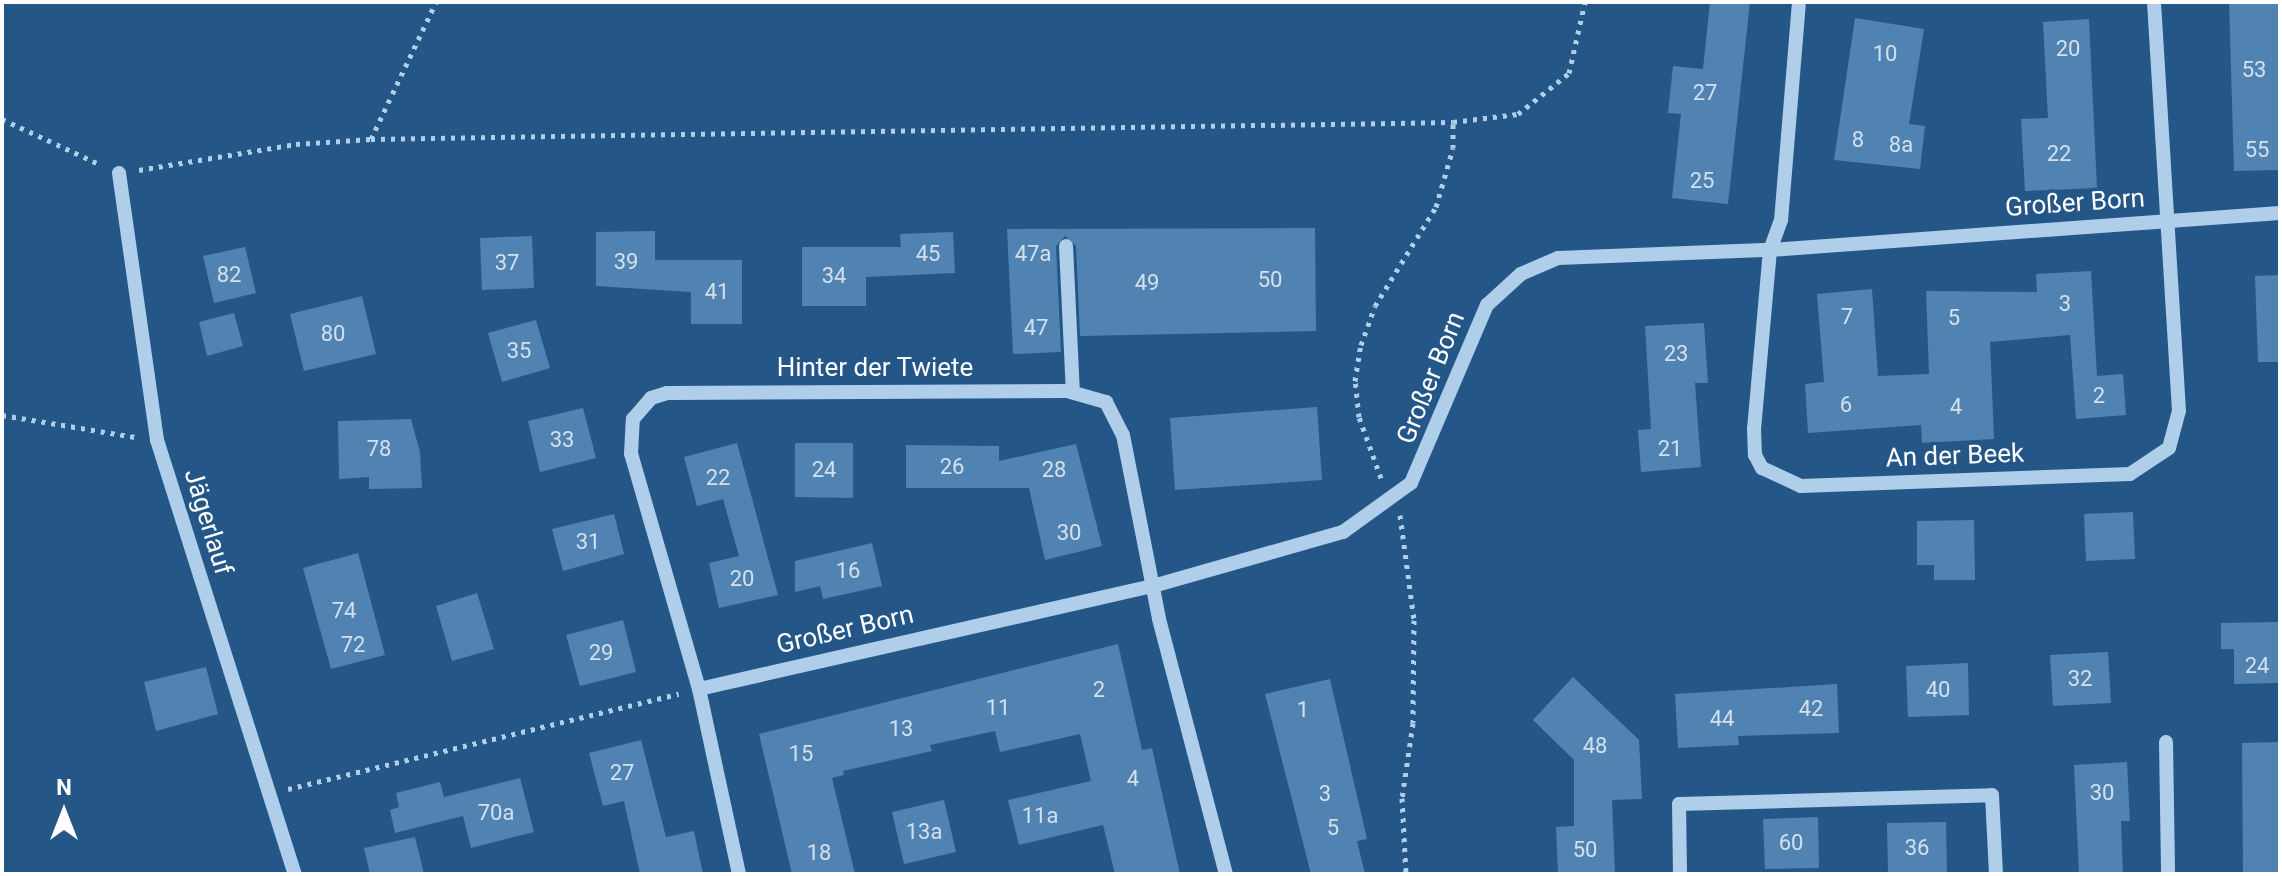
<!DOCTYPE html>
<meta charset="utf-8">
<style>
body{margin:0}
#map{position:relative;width:2282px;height:876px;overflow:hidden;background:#245788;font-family:Roboto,sans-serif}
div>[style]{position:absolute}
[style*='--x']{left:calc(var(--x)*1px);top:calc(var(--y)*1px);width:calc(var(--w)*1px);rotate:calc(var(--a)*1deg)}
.building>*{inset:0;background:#5083b2}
.path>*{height:5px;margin-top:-2.5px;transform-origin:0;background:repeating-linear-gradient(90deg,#afcee9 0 4px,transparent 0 10px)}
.minor>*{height:14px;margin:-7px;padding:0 7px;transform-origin:7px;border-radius:7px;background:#afcee9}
span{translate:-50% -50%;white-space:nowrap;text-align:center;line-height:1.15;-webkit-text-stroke:7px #245788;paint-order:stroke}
.number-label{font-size:22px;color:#d3e0ec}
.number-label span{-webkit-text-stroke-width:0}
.street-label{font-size:26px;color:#fff}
.frame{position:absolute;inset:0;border:4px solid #fff;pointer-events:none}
.north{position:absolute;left:24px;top:772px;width:80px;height:80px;-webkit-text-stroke:6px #245788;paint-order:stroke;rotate:0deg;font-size:22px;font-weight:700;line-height:32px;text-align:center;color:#fff}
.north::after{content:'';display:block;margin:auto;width:28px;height:36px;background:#fff;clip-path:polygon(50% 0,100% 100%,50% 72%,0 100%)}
</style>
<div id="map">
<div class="building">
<div style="clip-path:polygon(1710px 2px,1750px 2px,1728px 204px,1672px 198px,1681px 114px,1668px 113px,1673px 66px,1703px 69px)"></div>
<div style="clip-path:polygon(2229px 2px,2280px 2px,2280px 170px,2234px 171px)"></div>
<div style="clip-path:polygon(1855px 18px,1924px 29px,1909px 124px,1925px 126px,1920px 169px,1834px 160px)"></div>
<div style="clip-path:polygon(2089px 19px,2097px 188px,2025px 191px,2021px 119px,2048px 118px,2043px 22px)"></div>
<div style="clip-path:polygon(1315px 228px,1316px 331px,1080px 336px,1076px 246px,1065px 236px,1056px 246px,1061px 352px,1013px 354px,1007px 229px)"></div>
<div style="clip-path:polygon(655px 231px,655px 260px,742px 260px,742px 324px,691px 324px,691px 292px,596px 286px,596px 232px)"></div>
<div style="clip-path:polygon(953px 232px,955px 273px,866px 277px,866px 306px,802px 306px,802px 247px,901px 247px,900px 234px)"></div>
<div style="clip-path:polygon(532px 236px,534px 288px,482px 290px,480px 238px)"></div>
<div style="clip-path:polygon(245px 247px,256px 293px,214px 303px,203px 256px)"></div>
<div style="clip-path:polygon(2091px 271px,2097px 376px,2123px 374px,2126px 415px,2076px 419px,2070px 335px,1990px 342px,1994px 439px,1922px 443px,1921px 425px,1808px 433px,1805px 384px,1824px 382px,1817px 294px,1872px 289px,1878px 376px,1929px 374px,1926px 291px,2037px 292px,2036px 274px)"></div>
<div style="clip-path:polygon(2280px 275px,2280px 362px,2258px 362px,2255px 276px)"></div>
<div style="clip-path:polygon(362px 296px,376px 354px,304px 371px,290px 314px)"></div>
<div style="clip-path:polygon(234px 313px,243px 346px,207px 356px,199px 322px)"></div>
<div style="clip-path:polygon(536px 320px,550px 368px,502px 382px,488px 333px)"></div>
<div style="clip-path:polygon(1704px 323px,1708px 383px,1695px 383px,1701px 467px,1641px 472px,1638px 430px,1651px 429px,1645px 326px)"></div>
<div style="clip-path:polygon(1317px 407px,1322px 480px,1175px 490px,1170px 418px)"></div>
<div style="clip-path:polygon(583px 408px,596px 458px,540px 472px,528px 421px)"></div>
<div style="clip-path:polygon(411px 419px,420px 452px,422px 488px,369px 489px,369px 477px,339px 479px,338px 421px)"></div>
<div style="clip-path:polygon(737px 443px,778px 595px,719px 608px,709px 563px,739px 556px,723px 499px,697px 506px,684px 457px)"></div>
<div style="clip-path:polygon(795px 443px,853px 443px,853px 498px,795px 497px)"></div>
<div style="clip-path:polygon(1076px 444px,1102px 546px,1045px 560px,1029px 488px,906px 488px,906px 445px,999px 446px,999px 461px)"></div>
<div style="clip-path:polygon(2133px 512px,2135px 559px,2086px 561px,2084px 514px)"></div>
<div style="clip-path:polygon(614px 514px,624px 554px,563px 571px,552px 529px)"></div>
<div style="clip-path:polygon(1974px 520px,1975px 580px,1934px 580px,1934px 565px,1917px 565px,1917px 521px)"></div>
<div style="clip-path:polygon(872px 543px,882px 586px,823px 599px,820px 586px,795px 592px,795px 561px)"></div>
<div style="clip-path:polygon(358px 553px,385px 655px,331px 669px,303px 568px)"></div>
<div style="clip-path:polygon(477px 593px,494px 649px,452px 661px,436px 606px)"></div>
<div style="clip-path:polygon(623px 620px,636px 672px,580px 686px,566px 635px)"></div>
<div style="clip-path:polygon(2280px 622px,2280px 683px,2234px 684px,2234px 649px,2221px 649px,2221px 623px)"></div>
<div style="clip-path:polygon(1118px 644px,1142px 750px,1152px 748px,1180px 874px,1115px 874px,1103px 825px,1019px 845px,1008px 800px,1091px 781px,1080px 734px,1000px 752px,995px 731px,930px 745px,932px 751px,843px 771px,844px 775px,832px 778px,855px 874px,792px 874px,759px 734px)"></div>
<div style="clip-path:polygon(2108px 652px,2111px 703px,2053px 706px,2050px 655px)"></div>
<div style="clip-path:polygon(1968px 663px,1969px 715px,1908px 717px,1906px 666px)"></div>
<div style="clip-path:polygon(206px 667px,218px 714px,156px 731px,144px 682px)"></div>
<div style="clip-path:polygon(1573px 677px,1639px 740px,1642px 799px,1612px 800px,1615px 874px,1558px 874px,1556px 827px,1574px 826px,1574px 760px,1533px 720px)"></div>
<div style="clip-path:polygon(1330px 679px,1367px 839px,1357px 841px,1365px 874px,1311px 874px,1265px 694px)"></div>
<div style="clip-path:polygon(1837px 684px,1839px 733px,1738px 736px,1739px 745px,1678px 748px,1675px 694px)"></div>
<div style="clip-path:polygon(641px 740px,666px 837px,694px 831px,703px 874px,640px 874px,624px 801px,603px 806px,589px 753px)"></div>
<div style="clip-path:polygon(2280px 742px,2280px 874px,2243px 874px,2242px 743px)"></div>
<div style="clip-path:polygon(2127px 762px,2130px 821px,2121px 821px,2123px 874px,2079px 874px,2074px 765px)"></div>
<div style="clip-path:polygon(520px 778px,534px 832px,471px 848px,463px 816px,395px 833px,390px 810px,399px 807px,396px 793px,440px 782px,444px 797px)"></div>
<div style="clip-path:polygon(944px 800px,956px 852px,904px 864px,892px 812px)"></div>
<div style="clip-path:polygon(1818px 817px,1819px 868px,1765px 869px,1763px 819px)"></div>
<div style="clip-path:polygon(1946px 822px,1947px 874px,1888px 874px,1887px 823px)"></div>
<div style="clip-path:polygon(415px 837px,424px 874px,370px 874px,364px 848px)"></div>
</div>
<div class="path">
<div style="--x:2;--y:119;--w:107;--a:24.9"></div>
<div style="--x:371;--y:139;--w:152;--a:-64.6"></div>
<div style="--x:139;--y:170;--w:159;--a:-9.4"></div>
<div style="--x:296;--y:144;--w:75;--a:-3.8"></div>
<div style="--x:371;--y:139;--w:1082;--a:-0.9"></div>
<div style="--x:1453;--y:122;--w:65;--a:-7"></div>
<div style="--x:1518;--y:114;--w:65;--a:-38.8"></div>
<div style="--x:1569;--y:73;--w:73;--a:-77.3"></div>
<div style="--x:2;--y:415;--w:135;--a:9.4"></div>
<div style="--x:1381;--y:478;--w:65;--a:-109.8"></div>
<div style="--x:1359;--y:417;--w:36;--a:-96"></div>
<div style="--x:1355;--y:381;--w:36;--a:-81"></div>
<div style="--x:1361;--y:345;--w:41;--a:-70.3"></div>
<div style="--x:1375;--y:306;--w:116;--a:-58.4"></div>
<div style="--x:1436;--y:207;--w:61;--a:-73.9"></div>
<div style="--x:1453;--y:148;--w:26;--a:-90"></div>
<div style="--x:1400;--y:515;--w:106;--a:82.4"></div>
<div style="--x:1414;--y:620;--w:103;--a:90.6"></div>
<div style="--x:1413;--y:723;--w:76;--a:98.3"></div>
<div style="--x:1402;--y:798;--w:76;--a:87"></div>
<div style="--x:288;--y:789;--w:402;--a:-13.7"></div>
</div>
<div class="minor">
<div style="--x:1799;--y:2;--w:219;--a:94.7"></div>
<div style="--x:1781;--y:220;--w:32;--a:110"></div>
<div style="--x:1770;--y:250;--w:179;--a:95.1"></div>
<div style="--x:1754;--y:428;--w:27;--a:88"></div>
<div style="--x:1755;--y:455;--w:15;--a:62"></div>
<div style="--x:1762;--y:468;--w:43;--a:24.8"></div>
<div style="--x:1801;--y:486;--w:329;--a:-2.1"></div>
<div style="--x:2130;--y:474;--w:47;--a:-33.7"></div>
<div style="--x:2169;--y:448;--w:38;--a:-75"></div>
<div style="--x:2179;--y:411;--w:410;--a:-93.5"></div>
<div style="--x:119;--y:173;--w:270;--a:81.9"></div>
<div style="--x:157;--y:440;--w:455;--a:72.4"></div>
<div style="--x:1066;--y:246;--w:146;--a:87.3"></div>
<div style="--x:699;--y:689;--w:466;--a:-12.8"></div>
<div style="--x:1153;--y:586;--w:198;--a:-15.9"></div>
<div style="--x:1343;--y:532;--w:84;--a:-35.8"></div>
<div style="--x:1411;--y:483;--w:194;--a:-66.9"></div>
<div style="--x:1487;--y:305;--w:46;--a:-42.4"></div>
<div style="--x:1521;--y:274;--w:40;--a:-23.4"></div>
<div style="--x:1558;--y:258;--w:212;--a:-2.2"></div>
<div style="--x:1770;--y:250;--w:511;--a:-4.15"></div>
<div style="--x:2166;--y:742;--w:132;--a:89.1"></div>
<div style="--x:739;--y:874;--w:189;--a:-102.2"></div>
<div style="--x:699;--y:689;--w:245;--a:-106.1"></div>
<div style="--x:631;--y:454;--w:35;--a:-87"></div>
<div style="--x:633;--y:419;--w:28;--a:-49"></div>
<div style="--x:651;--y:398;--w:17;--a:-17"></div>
<div style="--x:667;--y:393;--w:400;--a:-0.3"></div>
<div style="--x:1067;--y:391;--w:41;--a:15.8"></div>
<div style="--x:1106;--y:402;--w:37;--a:63"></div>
<div style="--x:1123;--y:435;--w:187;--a:78.9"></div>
<div style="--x:1159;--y:619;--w:264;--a:75.3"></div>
<div style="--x:1680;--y:874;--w:70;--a:-90.8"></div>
<div style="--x:1679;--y:804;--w:313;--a:-1.6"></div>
<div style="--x:1992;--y:795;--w:79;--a:87.1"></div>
</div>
<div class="number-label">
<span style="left:2068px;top:49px">20</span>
<span style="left:1885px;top:54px">10</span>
<span style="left:2254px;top:70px">53</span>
<span style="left:1705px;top:93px">27</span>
<span style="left:1858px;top:140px">8</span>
<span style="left:1901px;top:145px">8a</span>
<span style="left:2257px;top:150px">55</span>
<span style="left:2059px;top:154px">22</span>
<span style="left:1702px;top:181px">25</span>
<span style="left:928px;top:254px">45</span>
<span style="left:1033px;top:254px">47a</span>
<span style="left:626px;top:262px">39</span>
<span style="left:507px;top:263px">37</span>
<span style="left:229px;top:275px">82</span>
<span style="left:834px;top:276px">34</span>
<span style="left:1270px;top:280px">50</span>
<span style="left:1147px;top:283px">49</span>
<span style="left:717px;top:292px">41</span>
<span style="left:2065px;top:304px">3</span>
<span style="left:1847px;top:317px">7</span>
<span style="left:1954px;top:318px">5</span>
<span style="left:1036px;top:328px">47</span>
<span style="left:333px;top:334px">80</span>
<span style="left:519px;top:351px">35</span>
<span style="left:1676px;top:354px">23</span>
<span style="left:2099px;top:396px">2</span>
<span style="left:1846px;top:405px">6</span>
<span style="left:1956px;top:407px">4</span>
<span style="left:562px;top:440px">33</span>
<span style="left:379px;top:449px">78</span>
<span style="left:1670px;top:449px">21</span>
<span style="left:952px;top:467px">26</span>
<span style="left:824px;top:470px">24</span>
<span style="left:1054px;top:470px">28</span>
<span style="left:718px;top:478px">22</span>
<span style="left:1069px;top:533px">30</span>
<span style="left:588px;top:542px">31</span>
<span style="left:848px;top:571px">16</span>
<span style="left:742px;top:579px">20</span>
<span style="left:344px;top:611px">74</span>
<span style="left:353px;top:645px">72</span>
<span style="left:601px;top:653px">29</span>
<span style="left:2257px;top:666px">24</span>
<span style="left:2080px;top:679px">32</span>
<span style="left:1099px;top:690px">2</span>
<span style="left:1938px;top:690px">40</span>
<span style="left:998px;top:708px">11</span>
<span style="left:1811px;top:709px">42</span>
<span style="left:1303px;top:710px">1</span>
<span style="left:1722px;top:719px">44</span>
<span style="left:901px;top:729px">13</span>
<span style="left:1595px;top:746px">48</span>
<span style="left:801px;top:754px">15</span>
<span style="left:622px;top:773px">27</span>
<span style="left:1133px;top:779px">4</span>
<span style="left:2102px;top:793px">30</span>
<span style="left:1325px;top:794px">3</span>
<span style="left:496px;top:813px">70a</span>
<span style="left:1040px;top:816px">11a</span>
<span style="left:1333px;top:828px">5</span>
<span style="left:924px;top:832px">13a</span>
<span style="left:1791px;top:843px">60</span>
<span style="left:1917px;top:848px">36</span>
<span style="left:1585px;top:850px">50</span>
<span style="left:819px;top:853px">18</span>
</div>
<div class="street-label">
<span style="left:2075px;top:203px;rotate:-4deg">Großer Born</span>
<span style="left:875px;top:368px">Hinter der Twiete</span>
<span style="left:1431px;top:378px;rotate:-68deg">Großer Born</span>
<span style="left:1955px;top:456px;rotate:-2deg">An der Beek</span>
<span style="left:208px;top:522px;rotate:73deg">Jägerlauf</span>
<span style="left:845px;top:630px;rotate:-13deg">Großer Born</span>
</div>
<div class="frame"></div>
<div class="north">N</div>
</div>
